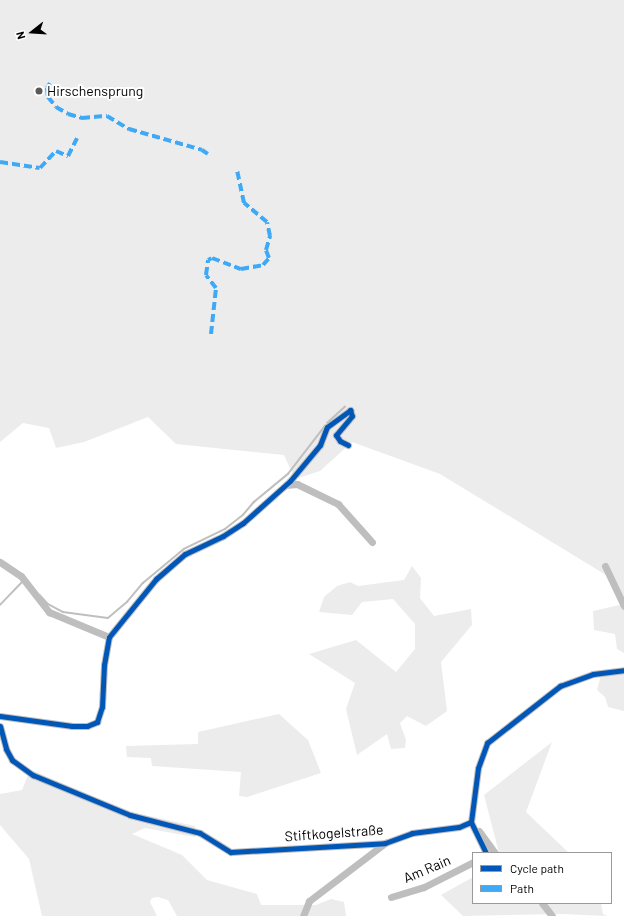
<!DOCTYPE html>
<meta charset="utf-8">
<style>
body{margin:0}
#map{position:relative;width:624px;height:916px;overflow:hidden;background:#fff;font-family:Barlow,sans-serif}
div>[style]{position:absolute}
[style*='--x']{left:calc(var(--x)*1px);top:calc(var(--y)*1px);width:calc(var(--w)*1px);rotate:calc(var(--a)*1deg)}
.green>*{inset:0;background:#ececec}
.stream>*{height:1.5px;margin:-0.75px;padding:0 0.75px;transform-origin:0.75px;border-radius:0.75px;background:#bfbfbf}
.minor>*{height:7px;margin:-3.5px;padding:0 3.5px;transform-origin:3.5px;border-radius:3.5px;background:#bebebe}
.quiet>*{height:4px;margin-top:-2px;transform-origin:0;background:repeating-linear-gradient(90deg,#3fa9f5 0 8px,transparent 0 12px)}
.cycleway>*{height:5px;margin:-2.5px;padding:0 2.5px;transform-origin:2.5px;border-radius:2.5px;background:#0057b8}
.dots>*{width:11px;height:11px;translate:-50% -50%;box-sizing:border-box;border:2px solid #fff;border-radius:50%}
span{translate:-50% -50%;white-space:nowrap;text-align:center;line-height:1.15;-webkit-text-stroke:4px #fff;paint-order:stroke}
.poi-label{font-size:14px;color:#000}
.left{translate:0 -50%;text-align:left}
.street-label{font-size:14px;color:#000}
.legend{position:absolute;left:472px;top:852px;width:140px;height:52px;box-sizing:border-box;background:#fff;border:1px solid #999;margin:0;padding:5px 7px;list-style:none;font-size:12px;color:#000}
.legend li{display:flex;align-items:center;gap:8px;height:20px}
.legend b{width:20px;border:1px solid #999}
.north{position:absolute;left:12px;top:12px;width:40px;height:40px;-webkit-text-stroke:3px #fff;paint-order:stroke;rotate:253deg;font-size:11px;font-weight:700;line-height:16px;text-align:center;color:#000}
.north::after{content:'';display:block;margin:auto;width:14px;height:18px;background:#000;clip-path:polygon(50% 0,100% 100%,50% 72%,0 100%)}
</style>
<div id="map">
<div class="green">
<div style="clip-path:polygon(0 0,624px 0,624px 601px,606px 575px,440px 474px,352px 442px,320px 471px,295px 479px,284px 455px,176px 444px,148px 417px,84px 442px,56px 448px,49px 428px,23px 423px,0 442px)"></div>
<div style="clip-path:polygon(412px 566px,421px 578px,420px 598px,434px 616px,471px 609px,472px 625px,441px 662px,447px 711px,426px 726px,407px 716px,400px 723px,406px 740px,405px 748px,391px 749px,387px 734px,357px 755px,346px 709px,355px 683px,309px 654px,356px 640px,396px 672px,415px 649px,415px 624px,393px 599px,362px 602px,352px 615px,319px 612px,324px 597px,337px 586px,350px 582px,358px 586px,404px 580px)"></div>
<div style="clip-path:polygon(624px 604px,624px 653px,617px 649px,615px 634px,594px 630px,593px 611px)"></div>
<div style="clip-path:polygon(624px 672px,624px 711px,608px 707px,605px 697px,597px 690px,601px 675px)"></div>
<div style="clip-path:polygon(279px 714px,308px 740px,321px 773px,247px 797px,239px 796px,241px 772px,152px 766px,151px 758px,127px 757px,126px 746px,198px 744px,198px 732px)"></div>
<div style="clip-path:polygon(552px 742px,526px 812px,569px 853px,499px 853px,484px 795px)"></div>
<div style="clip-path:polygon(30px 770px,126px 811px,195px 826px,195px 837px,145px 828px,132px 834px,182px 855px,207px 880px,257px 894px,261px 905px,316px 905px,331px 899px,344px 902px,346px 916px,177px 916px,168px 900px,158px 897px,152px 898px,150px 902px,157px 916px,42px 916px,29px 859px,0 825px,0 794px,22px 790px)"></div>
<div style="clip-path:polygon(473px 877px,473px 903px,601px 903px,603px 914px,607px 916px,562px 914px,463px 916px,441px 895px)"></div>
</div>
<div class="stream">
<div style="--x:327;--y:423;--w:24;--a:-42"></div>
<div style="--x:40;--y:595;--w:12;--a:48"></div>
<div style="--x:48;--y:604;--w:17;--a:28"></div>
<div style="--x:63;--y:612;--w:45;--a:7.6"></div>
<div style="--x:108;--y:618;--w:25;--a:-40"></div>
<div style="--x:127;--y:602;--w:25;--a:-50"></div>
<div style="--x:143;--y:583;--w:53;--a:-39.7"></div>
<div style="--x:184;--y:549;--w:46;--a:-26"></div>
<div style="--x:225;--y:529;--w:23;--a:-38"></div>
<div style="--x:243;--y:515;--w:17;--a:-50"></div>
<div style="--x:254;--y:502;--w:44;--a:-39.5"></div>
<div style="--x:288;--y:474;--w:61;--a:-52.4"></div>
<div style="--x:0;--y:605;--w:32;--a:-46"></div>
</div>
<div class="minor">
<div style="--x:286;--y:485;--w:11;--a:-5"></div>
<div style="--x:297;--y:484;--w:46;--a:26"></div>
<div style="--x:338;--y:504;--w:51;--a:48.2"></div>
<div style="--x:0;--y:562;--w:25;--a:34"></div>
<div style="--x:21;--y:576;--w:46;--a:52.1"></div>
<div style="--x:49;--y:612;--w:65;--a:22.6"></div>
<div style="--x:605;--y:566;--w:44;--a:64.6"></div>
<div style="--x:0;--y:716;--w:73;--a:7.9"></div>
<div style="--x:72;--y:726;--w:15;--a:0"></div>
<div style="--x:87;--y:726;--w:11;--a:-22"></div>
<div style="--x:97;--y:722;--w:16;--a:-72"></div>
<div style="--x:102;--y:707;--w:42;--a:-87.3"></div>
<div style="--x:104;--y:665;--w:28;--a:-80"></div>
<div style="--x:109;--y:637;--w:75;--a:-51"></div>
<div style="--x:156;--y:579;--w:38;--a:-41"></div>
<div style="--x:185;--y:554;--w:42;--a:-25.3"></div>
<div style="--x:223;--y:536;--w:24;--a:-33"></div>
<div style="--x:243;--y:523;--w:63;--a:-41.8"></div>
<div style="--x:290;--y:481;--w:47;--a:-50.2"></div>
<div style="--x:320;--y:445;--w:19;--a:-69"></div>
<div style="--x:327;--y:427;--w:29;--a:-36"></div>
<div style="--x:350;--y:410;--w:6;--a:72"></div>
<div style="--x:352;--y:416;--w:25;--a:130"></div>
<div style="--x:336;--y:435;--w:7;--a:56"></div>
<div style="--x:340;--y:441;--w:9;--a:27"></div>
<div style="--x:0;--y:726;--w:24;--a:75"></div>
<div style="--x:6;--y:749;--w:13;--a:61"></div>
<div style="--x:12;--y:760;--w:26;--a:36"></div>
<div style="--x:33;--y:775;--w:105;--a:22.4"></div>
<div style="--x:130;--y:815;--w:72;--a:14.4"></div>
<div style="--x:200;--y:833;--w:36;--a:32"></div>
<div style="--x:231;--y:852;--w:154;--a:-3.3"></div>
<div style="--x:385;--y:843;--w:29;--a:-20"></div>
<div style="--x:412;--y:833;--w:47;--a:-7.3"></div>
<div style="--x:459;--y:827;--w:13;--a:-23"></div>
<div style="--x:479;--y:831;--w:27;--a:54"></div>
<div style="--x:486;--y:853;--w:34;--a:-116"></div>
<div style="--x:471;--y:822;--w:54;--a:-82.6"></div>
<div style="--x:478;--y:768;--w:27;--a:-70"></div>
<div style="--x:487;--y:743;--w:93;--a:-38"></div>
<div style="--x:560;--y:686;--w:35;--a:-20"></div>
<div style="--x:593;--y:674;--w:31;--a:-7"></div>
<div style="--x:391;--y:897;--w:34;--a:-17"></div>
<div style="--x:424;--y:887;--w:55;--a:-27"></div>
<div style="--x:542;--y:903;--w:16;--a:52"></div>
<div style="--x:303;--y:916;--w:16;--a:-68"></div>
<div style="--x:309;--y:901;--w:96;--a:-37.3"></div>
</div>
<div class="quiet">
<div style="--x:50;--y:83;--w:6;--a:121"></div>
<div style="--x:47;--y:88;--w:9;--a:84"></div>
<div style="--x:48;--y:97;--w:13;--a:51"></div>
<div style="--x:56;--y:107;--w:14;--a:30"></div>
<div style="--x:68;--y:114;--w:15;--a:16"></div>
<div style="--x:82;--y:118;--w:25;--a:-5"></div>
<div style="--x:107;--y:116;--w:26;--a:31"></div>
<div style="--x:129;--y:129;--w:76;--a:16"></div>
<div style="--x:202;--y:150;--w:7;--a:34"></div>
<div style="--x:0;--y:162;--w:40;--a:8.5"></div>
<div style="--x:40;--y:168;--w:23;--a:-47"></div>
<div style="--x:56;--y:151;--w:13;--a:23"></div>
<div style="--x:68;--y:156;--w:20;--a:-63"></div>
<div style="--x:211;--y:334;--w:46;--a:-83.8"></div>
<div style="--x:216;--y:288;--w:16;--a:-128"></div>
<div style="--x:206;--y:275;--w:15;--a:-82"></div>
<div style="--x:208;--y:260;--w:4;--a:-27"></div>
<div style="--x:212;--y:258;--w:31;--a:21"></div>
<div style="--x:241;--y:269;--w:22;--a:-10"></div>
<div style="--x:263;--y:265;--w:9;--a:-49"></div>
<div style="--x:269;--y:258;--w:9;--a:-111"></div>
<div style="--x:266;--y:250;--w:15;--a:-74"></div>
<div style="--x:270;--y:236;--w:14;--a:-102"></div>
<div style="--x:267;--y:222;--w:30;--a:-140"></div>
<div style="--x:244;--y:203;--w:34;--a:-102"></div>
</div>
<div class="cycleway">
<div style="--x:0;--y:716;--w:73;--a:7.9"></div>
<div style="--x:72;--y:726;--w:15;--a:0"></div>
<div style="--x:87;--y:726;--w:11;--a:-22"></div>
<div style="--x:97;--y:722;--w:16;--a:-72"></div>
<div style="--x:102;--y:707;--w:42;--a:-87.3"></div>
<div style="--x:104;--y:665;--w:28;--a:-80"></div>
<div style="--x:109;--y:637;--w:75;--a:-51"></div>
<div style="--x:156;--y:579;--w:38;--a:-41"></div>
<div style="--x:185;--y:554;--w:42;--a:-25.3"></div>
<div style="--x:223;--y:536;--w:24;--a:-33"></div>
<div style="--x:243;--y:523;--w:63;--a:-41.8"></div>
<div style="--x:290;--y:481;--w:47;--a:-50.2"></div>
<div style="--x:320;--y:445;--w:19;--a:-69"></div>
<div style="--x:327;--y:427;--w:29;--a:-36"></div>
<div style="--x:350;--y:410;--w:6;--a:72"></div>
<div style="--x:352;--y:416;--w:25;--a:130"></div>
<div style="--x:336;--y:435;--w:7;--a:56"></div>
<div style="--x:340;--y:441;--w:9;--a:27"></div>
<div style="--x:0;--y:726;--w:24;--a:75"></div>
<div style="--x:6;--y:749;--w:13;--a:61"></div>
<div style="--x:12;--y:760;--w:26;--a:36"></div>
<div style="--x:33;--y:775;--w:105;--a:22.4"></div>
<div style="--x:130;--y:815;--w:72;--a:14.4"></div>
<div style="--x:200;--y:833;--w:36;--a:32"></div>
<div style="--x:231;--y:852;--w:154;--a:-3.3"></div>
<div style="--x:385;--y:843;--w:29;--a:-20"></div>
<div style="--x:412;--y:833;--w:47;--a:-7.3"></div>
<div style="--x:459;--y:827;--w:13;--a:-23"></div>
<div style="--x:486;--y:853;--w:34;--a:-116"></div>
<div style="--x:471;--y:822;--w:54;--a:-82.6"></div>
<div style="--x:478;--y:768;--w:27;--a:-70"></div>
<div style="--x:487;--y:743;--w:93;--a:-38"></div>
<div style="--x:560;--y:686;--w:35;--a:-20"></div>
<div style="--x:593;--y:674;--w:31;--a:-7"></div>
</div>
<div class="dots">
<div style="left:39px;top:91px;background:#595959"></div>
</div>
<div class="poi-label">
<span class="left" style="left:47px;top:91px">Hirschensprung</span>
</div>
<div class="street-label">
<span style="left:334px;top:833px;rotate:-4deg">Stiftkogelstraße</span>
<span style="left:427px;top:869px;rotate:-23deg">Am Rain</span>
</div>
<ul class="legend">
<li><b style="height:5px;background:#0057b8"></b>Cycle path</li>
<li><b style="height:5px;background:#3fa9f5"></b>Path</li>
</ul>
<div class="north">N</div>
</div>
